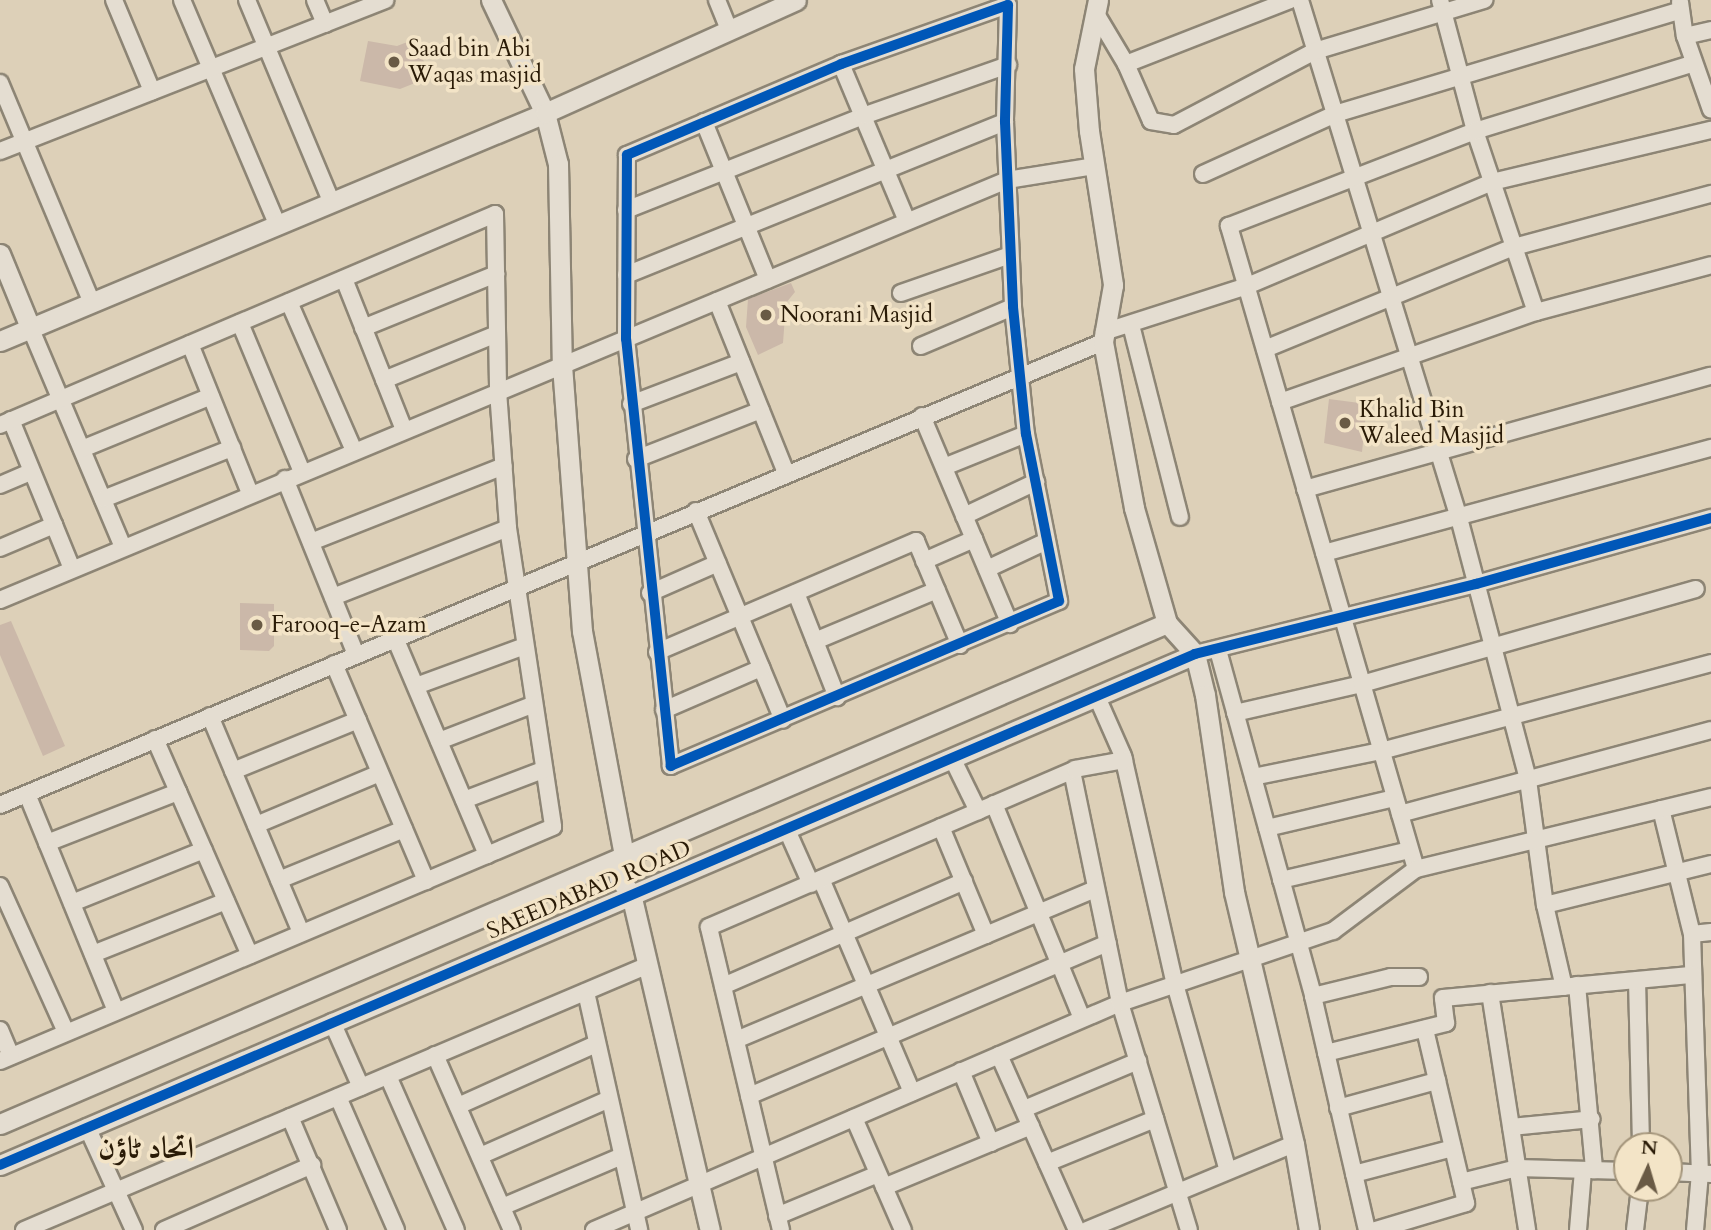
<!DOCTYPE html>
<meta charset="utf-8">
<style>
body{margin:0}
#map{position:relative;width:1711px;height:1230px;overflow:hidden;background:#ddd0b8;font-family:Cardo,Amiri,serif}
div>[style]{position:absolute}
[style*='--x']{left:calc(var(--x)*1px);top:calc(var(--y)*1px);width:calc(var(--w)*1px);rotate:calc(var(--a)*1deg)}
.building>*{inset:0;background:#cbb8a9}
.roads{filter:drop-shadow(2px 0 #8d8575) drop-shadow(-2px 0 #8d8575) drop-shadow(0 2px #8d8575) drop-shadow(0 -2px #8d8575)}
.minor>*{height:16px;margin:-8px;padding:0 8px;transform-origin:8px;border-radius:8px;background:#e4ddd1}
.tertiary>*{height:19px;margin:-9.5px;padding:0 9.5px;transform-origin:9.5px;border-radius:9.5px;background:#e4ddd1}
.cycleway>*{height:10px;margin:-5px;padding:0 5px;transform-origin:5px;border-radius:5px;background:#0057b8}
.dots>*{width:19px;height:19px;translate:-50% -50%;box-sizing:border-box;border:4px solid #f3e4c7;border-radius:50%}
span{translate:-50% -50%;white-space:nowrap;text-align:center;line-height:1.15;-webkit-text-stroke:7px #f3e4c7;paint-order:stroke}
.poi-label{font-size:23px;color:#2a1b07}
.left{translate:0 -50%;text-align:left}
.street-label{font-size:23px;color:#2a1b07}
.district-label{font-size:30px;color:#2a1b07;font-weight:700}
.north{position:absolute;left:1613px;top:1132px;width:70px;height:70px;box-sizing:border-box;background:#f3e4c7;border:2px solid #a3947a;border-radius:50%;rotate:4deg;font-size:19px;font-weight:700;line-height:28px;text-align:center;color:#2a1b07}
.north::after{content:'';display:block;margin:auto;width:24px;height:32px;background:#695a45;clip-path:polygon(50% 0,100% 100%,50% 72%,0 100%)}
</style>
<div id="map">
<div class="building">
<div style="clip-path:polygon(415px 39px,430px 77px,400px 89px,360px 81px,368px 41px,397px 46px)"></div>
<div style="clip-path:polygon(791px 283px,795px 292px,786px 303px,783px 343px,758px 355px,746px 327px,748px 299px)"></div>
<div style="clip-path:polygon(1329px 399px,1367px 404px,1362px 452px,1324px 443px)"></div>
<div style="clip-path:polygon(240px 603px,274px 604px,274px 646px,269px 651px,240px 650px)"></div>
<div style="clip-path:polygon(11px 621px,65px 746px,43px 756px,0 655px,0 625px)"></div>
</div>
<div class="roads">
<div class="minor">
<div style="--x:114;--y:0;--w:99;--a:67.3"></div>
<div style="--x:182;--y:0;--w:243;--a:67"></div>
<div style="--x:247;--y:0;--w:218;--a:67.3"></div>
<div style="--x:315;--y:0;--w:26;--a:67"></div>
<div style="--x:717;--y:0;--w:32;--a:68"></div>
<div style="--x:1300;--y:0;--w:542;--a:72.94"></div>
<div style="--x:1459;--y:518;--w:271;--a:75.2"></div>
<div style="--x:1528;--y:780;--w:126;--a:82.3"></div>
<div style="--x:1545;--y:905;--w:84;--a:77"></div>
<div style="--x:1440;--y:0;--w:136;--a:75"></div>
<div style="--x:1475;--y:131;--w:191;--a:71.4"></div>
<div style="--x:1680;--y:2;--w:34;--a:82"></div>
<div style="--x:1685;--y:36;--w:78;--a:70.6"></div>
<div style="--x:1008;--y:5;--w:117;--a:91.5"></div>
<div style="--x:1005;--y:122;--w:185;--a:87.5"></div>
<div style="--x:1013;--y:307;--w:128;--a:84.2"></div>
<div style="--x:1026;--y:434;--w:170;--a:78.8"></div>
<div style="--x:1059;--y:601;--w:422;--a:157"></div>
<div style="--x:671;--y:766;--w:429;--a:-96"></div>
<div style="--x:626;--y:339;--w:184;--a:-89.7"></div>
<div style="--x:627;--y:155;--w:233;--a:-23"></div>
<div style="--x:841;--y:64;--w:177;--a:-19.5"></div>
<div style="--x:1095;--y:12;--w:61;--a:59.2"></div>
<div style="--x:1126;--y:64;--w:62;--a:66.3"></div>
<div style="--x:1151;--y:121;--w:23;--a:10"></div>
<div style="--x:1174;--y:125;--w:159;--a:-27.7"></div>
<div style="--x:1315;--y:51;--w:177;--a:-16.8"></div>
<div style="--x:1685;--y:36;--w:27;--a:-13"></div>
<div style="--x:841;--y:64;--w:170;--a:67.2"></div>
<div style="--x:1126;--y:64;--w:176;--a:-21.3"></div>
<div style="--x:0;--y:83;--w:236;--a:67.3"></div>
<div style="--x:704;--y:122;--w:170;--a:67.9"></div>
<div style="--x:0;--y:151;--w:414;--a:-21.4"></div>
<div style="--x:1203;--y:174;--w:145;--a:-24.4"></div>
<div style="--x:1335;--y:114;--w:361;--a:-16.7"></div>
<div style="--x:626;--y:210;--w:255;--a:-21.6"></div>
<div style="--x:863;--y:116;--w:154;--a:-19.4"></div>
<div style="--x:626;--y:275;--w:409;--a:-22"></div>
<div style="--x:344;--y:279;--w:162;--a:68.3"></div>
<div style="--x:901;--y:293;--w:115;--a:-19.2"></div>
<div style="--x:717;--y:301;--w:185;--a:68.1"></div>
<div style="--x:289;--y:302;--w:163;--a:66.4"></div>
<div style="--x:240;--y:323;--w:161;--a:67.4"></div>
<div style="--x:1131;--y:325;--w:198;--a:75.7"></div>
<div style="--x:30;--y:327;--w:239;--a:67.1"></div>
<div style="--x:363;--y:328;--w:144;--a:-22.1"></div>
<div style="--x:1104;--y:332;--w:150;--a:-17.8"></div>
<div style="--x:1247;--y:286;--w:266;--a:-23"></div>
<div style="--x:1492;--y:182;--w:225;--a:-13.4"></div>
<div style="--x:190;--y:344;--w:161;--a:68.1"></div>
<div style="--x:921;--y:346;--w:100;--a:-23"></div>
<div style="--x:1265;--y:349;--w:269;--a:-22.3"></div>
<div style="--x:1514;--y:247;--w:204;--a:-15.1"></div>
<div style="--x:384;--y:380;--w:122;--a:-22.2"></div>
<div style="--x:1280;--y:402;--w:271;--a:-19.4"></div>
<div style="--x:1536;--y:312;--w:181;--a:-15"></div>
<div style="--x:631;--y:404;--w:118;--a:-20.9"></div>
<div style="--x:922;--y:416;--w:226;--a:67.1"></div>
<div style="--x:11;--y:420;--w:161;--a:67.7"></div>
<div style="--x:0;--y:425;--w:538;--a:-23.09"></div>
<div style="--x:495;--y:214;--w:177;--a:89"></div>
<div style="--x:498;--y:391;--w:137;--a:85.8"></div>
<div style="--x:508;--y:528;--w:302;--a:81.4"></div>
<div style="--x:553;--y:827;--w:600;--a:157.06"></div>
<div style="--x:82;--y:449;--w:139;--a:-22.3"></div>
<div style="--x:636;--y:459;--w:134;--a:-21.4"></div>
<div style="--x:944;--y:467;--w:88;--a:-21.9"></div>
<div style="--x:285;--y:479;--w:190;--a:68"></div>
<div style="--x:0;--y:485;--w:34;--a:-23"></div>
<div style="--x:1305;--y:489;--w:421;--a:-15.6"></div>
<div style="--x:103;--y:499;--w:139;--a:-21.6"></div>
<div style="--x:696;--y:511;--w:226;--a:67.4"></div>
<div style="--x:964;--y:516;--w:80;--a:-25.3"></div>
<div style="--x:311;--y:542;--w:207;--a:-21.5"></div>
<div style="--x:0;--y:548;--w:59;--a:-23.1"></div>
<div style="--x:1324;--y:553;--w:401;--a:-15.2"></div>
<div style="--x:924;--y:561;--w:55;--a:-23.7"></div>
<div style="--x:987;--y:569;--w:66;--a:-25"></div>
<div style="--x:650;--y:593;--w:74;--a:-23.8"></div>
<div style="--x:796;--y:593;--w:112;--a:68.5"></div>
<div style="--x:333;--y:597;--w:188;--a:-21.5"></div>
<div style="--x:0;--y:600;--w:1091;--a:-22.64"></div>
<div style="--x:1007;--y:180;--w:88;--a:-9.1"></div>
<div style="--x:395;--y:638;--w:236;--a:67"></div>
<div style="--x:815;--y:641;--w:132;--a:-22.7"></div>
<div style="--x:1218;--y:650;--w:359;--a:74.6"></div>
<div style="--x:1313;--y:996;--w:240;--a:77"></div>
<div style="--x:657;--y:652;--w:282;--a:-23.2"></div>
<div style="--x:916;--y:541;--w:113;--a:67.1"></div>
<div style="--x:1195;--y:654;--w:290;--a:-14"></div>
<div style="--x:1476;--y:584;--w:244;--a:-15.7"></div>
<div style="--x:334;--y:664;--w:236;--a:67"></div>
<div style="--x:416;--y:686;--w:113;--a:-20.2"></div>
<div style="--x:1097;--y:697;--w:64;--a:66.2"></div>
<div style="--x:1123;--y:756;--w:234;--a:77.2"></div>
<div style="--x:1175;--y:984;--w:194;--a:74.2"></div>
<div style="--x:664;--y:710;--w:106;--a:-23.4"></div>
<div style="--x:1235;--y:713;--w:130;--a:-12.9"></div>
<div style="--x:1362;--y:684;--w:347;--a:-15.9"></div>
<div style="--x:210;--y:716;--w:235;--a:67.2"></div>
<div style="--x:155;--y:739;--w:236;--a:66.3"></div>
<div style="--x:439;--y:741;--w:100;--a:-21.2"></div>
<div style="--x:953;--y:760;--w:57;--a:63.9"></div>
<div style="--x:233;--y:771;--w:135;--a:-22.2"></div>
<div style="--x:1072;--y:771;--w:237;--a:78.3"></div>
<div style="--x:1120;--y:1003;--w:237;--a:73.1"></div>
<div style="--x:1253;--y:777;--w:131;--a:-11.5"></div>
<div style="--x:1381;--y:751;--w:342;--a:-14.9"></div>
<div style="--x:27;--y:794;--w:235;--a:67.7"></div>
<div style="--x:464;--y:800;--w:85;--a:-20.8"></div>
<div style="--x:994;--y:804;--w:232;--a:67.7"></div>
<div style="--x:0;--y:805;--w:1196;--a:-22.77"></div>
<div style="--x:1661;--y:809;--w:129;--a:76.1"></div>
<div style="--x:1692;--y:934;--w:239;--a:88.1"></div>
<div style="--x:1700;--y:1173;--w:57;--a:95"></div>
<div style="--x:1400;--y:814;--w:322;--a:-15.1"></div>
<div style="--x:256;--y:825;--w:134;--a:-22.8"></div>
<div style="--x:941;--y:827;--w:117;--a:67.4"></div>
<div style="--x:1267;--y:828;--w:131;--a:-13.2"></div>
<div style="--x:787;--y:830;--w:59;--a:66"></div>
<div style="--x:47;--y:843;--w:141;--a:-21.3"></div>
<div style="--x:1416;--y:869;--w:670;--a:-106.22"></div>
<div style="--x:1229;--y:226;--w:264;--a:-21.1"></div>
<div style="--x:1475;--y:131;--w:229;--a:-17.2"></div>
<div style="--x:821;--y:879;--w:232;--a:66.9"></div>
<div style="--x:279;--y:880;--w:135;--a:-22.2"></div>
<div style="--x:1281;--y:880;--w:132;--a:-13.1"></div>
<div style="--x:0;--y:886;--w:160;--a:65.7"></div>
<div style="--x:72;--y:903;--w:142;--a:-21.9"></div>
<div style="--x:1545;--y:905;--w:171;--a:-13.9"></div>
<div style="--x:1692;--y:934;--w:19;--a:-6"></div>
<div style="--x:93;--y:954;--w:143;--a:-21.7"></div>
<div style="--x:1637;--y:980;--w:166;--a:88.6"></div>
<div style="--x:1577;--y:985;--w:186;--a:84.7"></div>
<div style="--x:723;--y:986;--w:263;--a:-23.5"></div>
<div style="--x:586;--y:992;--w:244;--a:77.4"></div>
<div style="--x:1490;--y:993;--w:240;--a:81.1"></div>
<div style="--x:1313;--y:996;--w:80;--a:-13.7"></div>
<div style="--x:1391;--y:977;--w:28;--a:0"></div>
<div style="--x:332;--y:1022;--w:71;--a:66"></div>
<div style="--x:0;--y:1030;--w:28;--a:67"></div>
<div style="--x:736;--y:1040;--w:390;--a:-22.8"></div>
<div style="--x:1326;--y:1053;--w:124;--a:-14"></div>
<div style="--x:1446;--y:1023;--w:25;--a:-97"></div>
<div style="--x:1443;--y:998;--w:251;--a:-5.3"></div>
<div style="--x:435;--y:1055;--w:191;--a:66.3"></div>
<div style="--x:999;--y:1055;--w:192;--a:66"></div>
<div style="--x:961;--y:1071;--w:78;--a:67.4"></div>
<div style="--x:388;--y:1076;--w:168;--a:66.2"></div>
<div style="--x:749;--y:1096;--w:390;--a:-23.1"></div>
<div style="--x:338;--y:1097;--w:145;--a:66.4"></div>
<div style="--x:458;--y:1106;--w:151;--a:-24.2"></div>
<div style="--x:1338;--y:1108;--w:103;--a:-15.3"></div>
<div style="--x:1024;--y:1109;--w:124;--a:-22.8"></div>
<div style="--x:290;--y:1117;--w:123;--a:67"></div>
<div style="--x:854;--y:1118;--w:122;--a:66.4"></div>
<div style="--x:87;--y:1127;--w:113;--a:65.5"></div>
<div style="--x:1511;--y:1127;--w:81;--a:-5.6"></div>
<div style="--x:480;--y:1156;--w:141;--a:-23.8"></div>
<div style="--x:1047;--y:1163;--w:117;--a:-22.2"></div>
<div style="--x:1669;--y:1172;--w:42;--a:2.7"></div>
<div style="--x:1354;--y:1174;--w:102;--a:-14.7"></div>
<div style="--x:1461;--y:1182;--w:58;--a:-14"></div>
<div style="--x:1517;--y:1168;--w:110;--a:1.6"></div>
<div style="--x:884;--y:1187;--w:159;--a:-22.5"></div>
<div style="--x:502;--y:1207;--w:130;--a:-23"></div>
<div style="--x:777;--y:1216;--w:109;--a:-22.6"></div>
<div style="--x:24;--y:1230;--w:676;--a:-23"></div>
<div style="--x:164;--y:1230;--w:162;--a:-23.7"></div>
<div style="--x:594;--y:1230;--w:573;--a:-23.34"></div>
<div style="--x:1120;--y:1003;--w:225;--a:-18.7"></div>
<div style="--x:1333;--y:931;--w:104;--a:-36.8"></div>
<div style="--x:1416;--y:869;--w:304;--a:-13.7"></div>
<div style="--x:781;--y:1230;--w:311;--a:-103.4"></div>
<div style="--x:709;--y:927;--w:399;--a:-23.3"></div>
<div style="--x:1075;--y:769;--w:50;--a:-10.4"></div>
<div style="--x:1087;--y:1230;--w:224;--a:-22.6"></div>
<div style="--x:1376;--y:1230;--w:94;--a:-16.7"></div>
<div style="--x:1466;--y:1203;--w:179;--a:-103.3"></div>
<div style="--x:1578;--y:1230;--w:60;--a:-85.2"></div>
<div style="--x:1635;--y:1230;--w:42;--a:-83.2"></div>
</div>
<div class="tertiary">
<div style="--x:491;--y:0;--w:125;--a:64.5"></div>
<div style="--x:545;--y:113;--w:53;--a:75.7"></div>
<div style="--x:558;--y:164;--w:201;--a:88.9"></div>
<div style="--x:562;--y:365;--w:267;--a:85.7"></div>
<div style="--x:582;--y:631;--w:228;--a:79.4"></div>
<div style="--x:624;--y:855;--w:13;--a:117"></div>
<div style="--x:618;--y:867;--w:11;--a:85"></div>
<div style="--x:619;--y:878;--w:20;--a:53"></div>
<div style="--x:631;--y:894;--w:345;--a:76.8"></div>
<div style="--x:1098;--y:0;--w:70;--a:101.5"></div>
<div style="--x:1084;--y:69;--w:62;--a:85.4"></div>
<div style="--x:1089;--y:131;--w:156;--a:81.1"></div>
<div style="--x:1113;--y:285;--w:58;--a:100"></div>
<div style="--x:1103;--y:342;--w:169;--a:79.4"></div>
<div style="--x:1134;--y:508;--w:120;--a:74"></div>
<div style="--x:1167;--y:623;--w:42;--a:47.9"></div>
<div style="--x:1195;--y:654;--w:42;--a:76.3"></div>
<div style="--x:1205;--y:695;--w:199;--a:81.6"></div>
<div style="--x:1234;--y:892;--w:259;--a:76.6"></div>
<div style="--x:1294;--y:1144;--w:87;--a:80.1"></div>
<div style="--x:0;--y:254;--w:79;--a:67.7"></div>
<div style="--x:0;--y:341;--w:591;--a:-22.7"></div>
<div style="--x:545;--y:113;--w:275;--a:-24.2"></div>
<div style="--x:0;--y:1124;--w:1270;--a:-23.23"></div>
<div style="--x:0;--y:1165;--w:1300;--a:-23.15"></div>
</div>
</div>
<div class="cycleway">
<div style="--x:1008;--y:5;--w:117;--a:91.5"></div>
<div style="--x:1005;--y:122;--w:185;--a:87.5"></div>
<div style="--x:1013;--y:307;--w:128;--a:84.2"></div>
<div style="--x:1026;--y:434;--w:170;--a:78.8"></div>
<div style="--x:1059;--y:601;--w:422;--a:157"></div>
<div style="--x:671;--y:766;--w:429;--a:-96"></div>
<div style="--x:626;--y:339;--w:184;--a:-89.7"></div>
<div style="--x:627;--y:155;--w:233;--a:-23"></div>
<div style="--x:841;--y:64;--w:177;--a:-19.5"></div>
<div style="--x:0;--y:1165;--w:1300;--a:-23.15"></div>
<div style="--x:1195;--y:654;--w:290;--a:-14"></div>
<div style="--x:1476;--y:584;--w:244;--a:-15.7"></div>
</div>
<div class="dots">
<div style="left:394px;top:62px;background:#695a45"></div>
<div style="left:766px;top:315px;background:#695a45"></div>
<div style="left:1345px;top:423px;background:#695a45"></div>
<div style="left:257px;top:625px;background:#695a45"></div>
</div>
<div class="poi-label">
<span class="left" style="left:408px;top:62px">Saad bin Abi<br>Waqas masjid</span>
<span class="left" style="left:780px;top:315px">Noorani Masjid</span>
<span class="left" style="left:1359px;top:423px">Khalid Bin<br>Waleed Masjid</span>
<span class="left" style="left:271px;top:625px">Farooq-e-Azam</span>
</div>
<div class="street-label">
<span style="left:589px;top:890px;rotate:-23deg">SAEEDABAD ROAD</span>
</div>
<div class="district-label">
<span style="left:146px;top:1149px">اتحاد ٹاؤن</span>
</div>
<div class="north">N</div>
</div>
